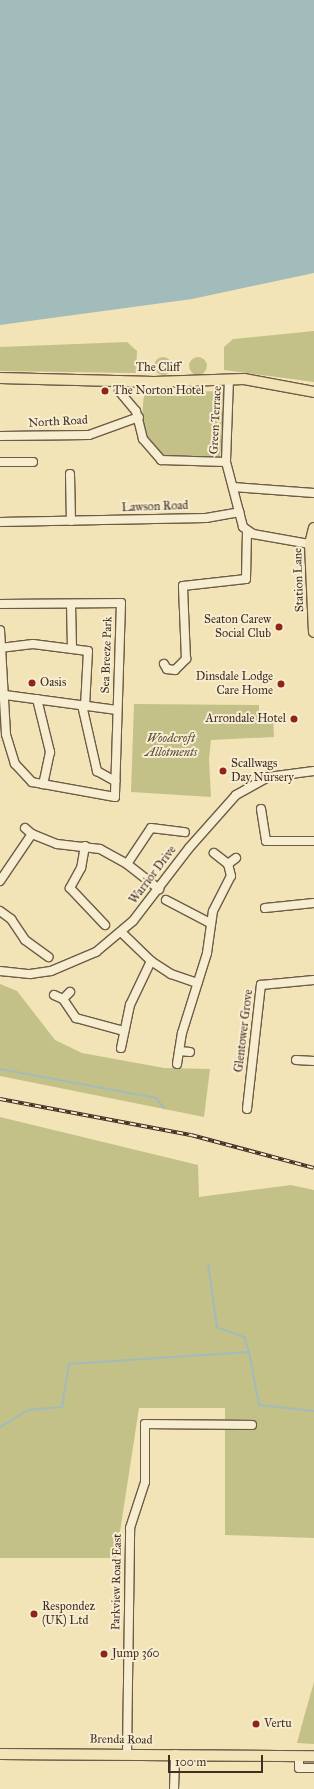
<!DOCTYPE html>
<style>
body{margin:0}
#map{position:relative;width:314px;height:1789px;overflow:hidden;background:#f2e4b6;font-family:"IM FELL Great Primer",serif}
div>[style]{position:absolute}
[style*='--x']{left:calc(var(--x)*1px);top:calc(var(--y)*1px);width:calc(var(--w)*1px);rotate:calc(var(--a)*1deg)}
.green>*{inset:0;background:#c3c188}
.round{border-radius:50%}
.water>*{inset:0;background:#a2bbbb}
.stream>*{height:2px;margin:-1px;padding:0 1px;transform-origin:1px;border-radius:1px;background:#a2bbbb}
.roads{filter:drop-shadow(1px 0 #6e5b48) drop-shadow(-1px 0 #6e5b48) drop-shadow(0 1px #6e5b48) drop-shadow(0 -1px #6e5b48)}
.minor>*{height:8px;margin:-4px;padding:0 4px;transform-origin:4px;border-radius:4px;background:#f7edd0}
.major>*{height:10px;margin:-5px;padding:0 5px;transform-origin:5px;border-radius:5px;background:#f2e4b6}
.rail>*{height:3.5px;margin-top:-1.75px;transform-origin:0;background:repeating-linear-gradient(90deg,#f7edd0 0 6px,#422d24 0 12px);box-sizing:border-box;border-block:1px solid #422d24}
.dots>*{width:11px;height:11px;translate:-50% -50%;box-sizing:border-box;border:2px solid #f7edd0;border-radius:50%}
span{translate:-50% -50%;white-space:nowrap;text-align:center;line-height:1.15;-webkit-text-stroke:4px #f7edd0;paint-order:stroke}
.street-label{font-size:12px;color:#422d24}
.poi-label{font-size:12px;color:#422d24}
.left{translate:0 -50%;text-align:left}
.right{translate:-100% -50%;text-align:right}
.park-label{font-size:12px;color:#5c4b38;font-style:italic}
.scale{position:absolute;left:168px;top:1755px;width:95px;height:18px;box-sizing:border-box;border:2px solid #422d24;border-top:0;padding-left:5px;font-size:12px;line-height:14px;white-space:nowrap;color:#422d24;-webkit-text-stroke:3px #f7edd0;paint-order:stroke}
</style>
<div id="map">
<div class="green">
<div style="clip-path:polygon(314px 331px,314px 382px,224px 370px,224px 347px,233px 339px)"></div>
<div style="clip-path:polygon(127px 342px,137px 351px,136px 373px,0 371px,0 347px)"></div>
<div class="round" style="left:154px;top:357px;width:18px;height:18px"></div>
<div class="round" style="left:189px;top:357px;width:18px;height:18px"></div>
<div style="clip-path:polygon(221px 391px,225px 395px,220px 457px,161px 455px,149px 442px,142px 418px,144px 393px)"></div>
<div style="clip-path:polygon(134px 704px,259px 705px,259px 718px,273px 718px,274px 737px,211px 740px,209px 759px,211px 797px,131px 792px)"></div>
<div style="clip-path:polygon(0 984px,17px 991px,55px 1040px,82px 1053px,164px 1068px,210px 1069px,204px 1117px,0 1076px)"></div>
<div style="clip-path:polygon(0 1117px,198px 1165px,199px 1197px,291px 1185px,314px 1190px,314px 1538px,225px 1535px,225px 1408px,139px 1408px,116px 1558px,0 1558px)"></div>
<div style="clip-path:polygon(314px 1682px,314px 1744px,297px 1743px,304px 1717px)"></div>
</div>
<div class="water">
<div style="clip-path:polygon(0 0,314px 0,314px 273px,192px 299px,0 325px)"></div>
</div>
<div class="stream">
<div style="--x:0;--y:1069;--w:159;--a:10.5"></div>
<div style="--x:156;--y:1098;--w:13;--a:51"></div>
<div style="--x:249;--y:1352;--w:54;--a:79.3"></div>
<div style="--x:259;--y:1405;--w:55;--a:6.2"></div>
<div style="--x:0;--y:1427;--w:33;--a:-31"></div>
<div style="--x:28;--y:1410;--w:34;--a:-5"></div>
<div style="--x:62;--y:1407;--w:44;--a:-80.8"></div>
<div style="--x:69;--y:1364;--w:180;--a:-3.8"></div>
<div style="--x:249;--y:1352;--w:16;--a:-108"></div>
<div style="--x:244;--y:1337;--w:29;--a:-160"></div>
<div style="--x:217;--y:1327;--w:64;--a:-98.1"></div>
</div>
<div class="roads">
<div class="minor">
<div style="--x:229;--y:379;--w:83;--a:92.1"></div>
<div style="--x:226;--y:462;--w:67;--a:75.3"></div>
<div style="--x:243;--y:527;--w:12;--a:35"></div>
<div style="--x:253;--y:534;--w:58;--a:10"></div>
<div style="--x:120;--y:380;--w:11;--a:95"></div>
<div style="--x:119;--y:391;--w:26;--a:50"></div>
<div style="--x:136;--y:411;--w:29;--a:76"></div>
<div style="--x:143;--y:439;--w:28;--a:49"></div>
<div style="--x:161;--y:460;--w:65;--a:1.8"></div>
<div style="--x:0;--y:436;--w:89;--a:-0.6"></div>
<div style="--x:89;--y:435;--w:53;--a:-19.8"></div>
<div style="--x:0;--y:462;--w:33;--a:0"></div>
<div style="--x:70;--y:474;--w:47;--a:88.8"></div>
<div style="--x:233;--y:487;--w:81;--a:4.2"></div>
<div style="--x:0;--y:522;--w:206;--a:-1.1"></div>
<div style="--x:206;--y:518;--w:34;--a:-10"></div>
<div style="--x:0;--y:604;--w:121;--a:-0.5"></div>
<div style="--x:121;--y:603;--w:194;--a:91.8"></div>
<div style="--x:115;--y:797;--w:84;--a:-169.8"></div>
<div style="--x:32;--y:782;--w:25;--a:-133"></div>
<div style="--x:15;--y:764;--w:31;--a:-107"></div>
<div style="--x:6;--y:734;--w:104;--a:-93.3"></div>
<div style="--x:71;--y:604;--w:45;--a:88.7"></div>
<div style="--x:0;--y:648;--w:33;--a:-7"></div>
<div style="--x:33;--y:644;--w:55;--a:7.3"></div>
<div style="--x:88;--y:651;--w:55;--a:93.1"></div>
<div style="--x:164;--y:664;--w:6;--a:59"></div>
<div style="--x:167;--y:669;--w:8;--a:7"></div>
<div style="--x:175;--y:670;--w:16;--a:-45"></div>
<div style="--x:186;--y:659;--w:73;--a:-92.4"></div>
<div style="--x:183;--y:586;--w:63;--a:-6.3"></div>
<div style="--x:246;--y:579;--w:48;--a:-88.8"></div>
<div style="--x:5;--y:695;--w:113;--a:7.6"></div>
<div style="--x:37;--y:699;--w:55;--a:76.2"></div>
<div style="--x:50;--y:752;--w:33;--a:102"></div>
<div style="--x:82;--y:705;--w:68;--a:77.2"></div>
<div style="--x:97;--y:771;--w:21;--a:29"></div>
<div style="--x:261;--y:809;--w:32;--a:81"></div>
<div style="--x:266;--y:841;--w:48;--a:0"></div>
<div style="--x:25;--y:828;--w:9;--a:41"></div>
<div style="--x:85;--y:846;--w:22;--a:100"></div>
<div style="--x:81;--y:868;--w:23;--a:119"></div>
<div style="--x:70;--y:888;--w:51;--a:46.6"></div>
<div style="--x:127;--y:864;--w:41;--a:38"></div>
<div style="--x:228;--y:864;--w:10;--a:-37"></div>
<div style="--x:0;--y:881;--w:57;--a:-55.8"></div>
<div style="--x:32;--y:834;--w:27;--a:22"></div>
<div style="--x:57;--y:844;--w:43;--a:6.6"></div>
<div style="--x:100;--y:849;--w:31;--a:29"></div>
<div style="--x:127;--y:864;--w:43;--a:-56.3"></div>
<div style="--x:151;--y:828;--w:34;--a:7"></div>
<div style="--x:166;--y:900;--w:50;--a:27.6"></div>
<div style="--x:265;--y:908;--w:49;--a:-5.8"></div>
<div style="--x:0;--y:911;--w:14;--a:36"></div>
<div style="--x:11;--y:919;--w:25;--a:56"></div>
<div style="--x:25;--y:940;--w:29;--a:36"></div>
<div style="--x:121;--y:932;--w:42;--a:44"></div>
<div style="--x:151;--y:961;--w:24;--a:33"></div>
<div style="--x:171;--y:974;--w:28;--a:19"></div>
<div style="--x:0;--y:971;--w:30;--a:6"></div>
<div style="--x:30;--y:974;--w:21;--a:-8"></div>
<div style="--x:51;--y:971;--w:49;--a:-22.9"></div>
<div style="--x:96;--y:952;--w:48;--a:-40"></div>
<div style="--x:133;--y:921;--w:92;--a:-52.5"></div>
<div style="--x:189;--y:848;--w:71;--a:-48.4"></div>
<div style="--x:236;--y:795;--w:37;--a:-29"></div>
<div style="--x:268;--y:777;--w:46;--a:-7.4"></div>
<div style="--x:54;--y:995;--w:10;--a:24"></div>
<div style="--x:63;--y:999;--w:23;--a:56"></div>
<div style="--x:76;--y:1018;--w:50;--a:15.2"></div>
<div style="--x:63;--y:999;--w:10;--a:-45"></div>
<div style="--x:121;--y:1048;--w:44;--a:-78.2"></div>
<div style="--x:130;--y:1005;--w:49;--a:-64.5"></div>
<div style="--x:179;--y:1051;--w:11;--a:5"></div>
<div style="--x:296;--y:1060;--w:18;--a:3"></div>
<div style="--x:177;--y:1064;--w:31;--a:-81"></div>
<div style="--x:182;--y:1033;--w:84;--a:-72.6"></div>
<div style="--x:207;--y:953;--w:42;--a:-81.9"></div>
<div style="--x:213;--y:911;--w:39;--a:-63"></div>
<div style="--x:231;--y:876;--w:12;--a:-104"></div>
<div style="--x:228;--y:864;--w:18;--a:-142"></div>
<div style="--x:247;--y:1109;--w:125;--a:-83.6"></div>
<div style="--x:261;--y:985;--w:53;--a:-5.4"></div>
<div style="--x:127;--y:1754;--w:226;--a:-89.2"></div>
<div style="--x:130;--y:1528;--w:48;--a:-71.9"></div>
<div style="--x:145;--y:1482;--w:58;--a:-90"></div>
<div style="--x:145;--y:1424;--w:107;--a:0.5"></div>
<div style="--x:299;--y:1756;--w:12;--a:90"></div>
<div style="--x:299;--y:1768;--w:15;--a:0"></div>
<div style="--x:174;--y:1789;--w:35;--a:-88"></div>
</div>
<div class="major">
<div style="--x:0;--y:378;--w:154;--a:1.5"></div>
<div style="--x:154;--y:382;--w:90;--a:-1.9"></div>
<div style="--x:244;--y:379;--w:71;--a:10.5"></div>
<div style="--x:314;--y:528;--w:16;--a:104"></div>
<div style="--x:310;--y:544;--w:88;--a:87.4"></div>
<div style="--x:0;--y:1754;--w:314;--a:0.4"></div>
</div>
</div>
<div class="rail">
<div style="--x:0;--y:1099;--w:194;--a:10.7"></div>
<div style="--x:191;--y:1135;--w:127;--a:15"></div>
</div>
<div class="dots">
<div style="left:105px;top:391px;background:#8f2418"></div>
<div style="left:279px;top:627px;background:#8f2418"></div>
<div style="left:32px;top:683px;background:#8f2418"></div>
<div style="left:281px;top:684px;background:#8f2418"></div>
<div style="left:294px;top:719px;background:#8f2418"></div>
<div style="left:223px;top:771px;background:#8f2418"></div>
<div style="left:34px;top:1614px;background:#8f2418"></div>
<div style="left:104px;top:1654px;background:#8f2418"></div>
<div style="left:256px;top:1724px;background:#8f2418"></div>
</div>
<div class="street-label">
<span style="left:158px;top:368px">The Cliff</span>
<span style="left:216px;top:420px;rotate:-87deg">Green Terrace</span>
<span style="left:58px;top:422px;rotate:-3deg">North Road</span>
<span style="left:155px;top:507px;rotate:-2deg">Lawson Road</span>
<span style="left:299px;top:580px;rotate:-92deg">Station Lane</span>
<span style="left:107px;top:655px;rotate:-88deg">Sea Breeze Park</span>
<span style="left:153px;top:875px;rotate:-53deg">Warrior Drive</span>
<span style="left:244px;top:1031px;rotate:-83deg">Glentower Grove</span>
<span style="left:117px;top:1582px;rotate:-89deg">Parkview Road East</span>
<span style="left:121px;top:1740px;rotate:1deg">Brenda Road</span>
</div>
<div class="poi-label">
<span class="left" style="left:113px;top:391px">The Norton Hotel</span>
<span class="right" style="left:271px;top:627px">Seaton Carew<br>Social Club</span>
<span class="right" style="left:273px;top:684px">Dinsdale Lodge<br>Care Home</span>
<span class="left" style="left:40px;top:683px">Oasis</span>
<span class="right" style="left:286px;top:719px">Arrondale Hotel</span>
<span class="left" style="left:231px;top:771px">Scallwags<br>Day Nursery</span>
<span class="left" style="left:42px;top:1614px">Respondez<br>(UK) Ltd</span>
<span class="left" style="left:112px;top:1654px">Jump 360</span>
<span class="left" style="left:264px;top:1724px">Vertu</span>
</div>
<div class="park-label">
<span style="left:171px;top:746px">Woodcroft<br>Allotments</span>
</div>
<div class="scale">100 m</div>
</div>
